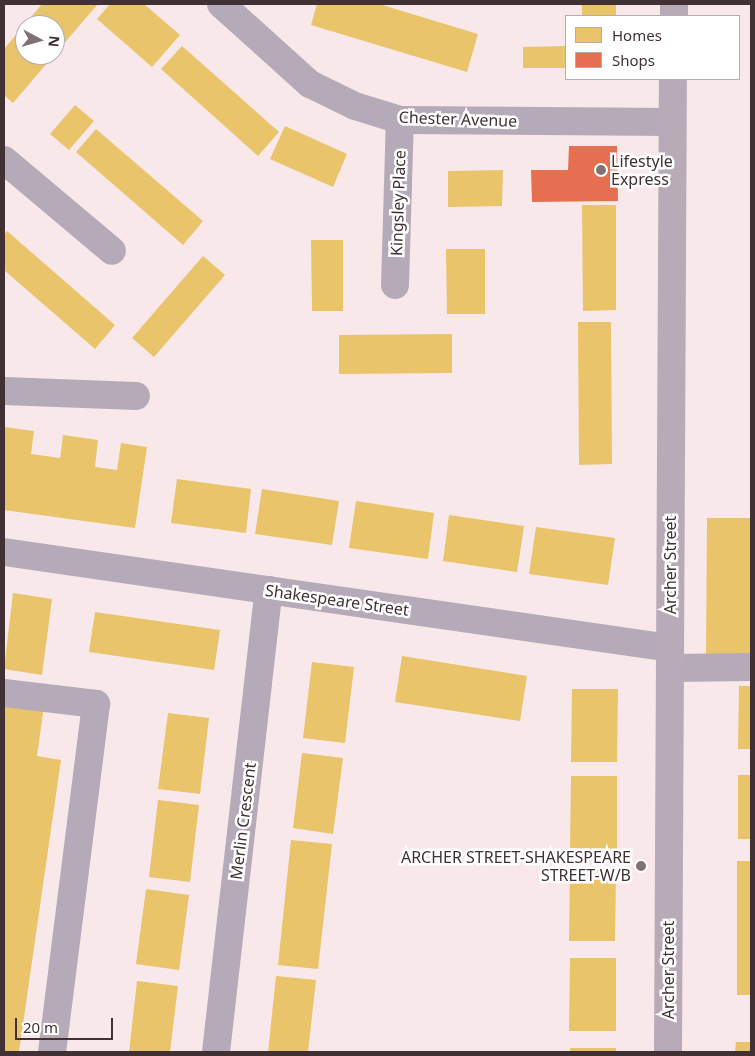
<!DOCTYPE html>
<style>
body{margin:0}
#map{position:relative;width:755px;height:1056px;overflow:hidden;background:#f8e8ea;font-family:"Noto Sans",sans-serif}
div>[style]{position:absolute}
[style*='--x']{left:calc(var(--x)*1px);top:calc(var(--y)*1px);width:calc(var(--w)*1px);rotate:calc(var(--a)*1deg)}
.homes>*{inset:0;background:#e9c46a}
.shops>*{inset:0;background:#e76f51}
.minor>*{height:28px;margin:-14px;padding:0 14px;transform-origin:14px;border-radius:14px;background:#b5aab7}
.major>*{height:28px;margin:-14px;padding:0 14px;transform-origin:14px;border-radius:14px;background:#b8abb7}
.dots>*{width:14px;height:14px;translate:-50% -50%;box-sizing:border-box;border:2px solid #fff;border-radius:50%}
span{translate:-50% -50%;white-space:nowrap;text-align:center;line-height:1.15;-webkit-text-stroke:5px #fff;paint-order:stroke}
.street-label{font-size:16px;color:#423134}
.poi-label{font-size:16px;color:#423134}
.left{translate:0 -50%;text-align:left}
.right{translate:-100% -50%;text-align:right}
.frame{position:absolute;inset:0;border:5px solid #423134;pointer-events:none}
.legend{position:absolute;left:565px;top:15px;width:175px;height:65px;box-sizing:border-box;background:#fff;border:1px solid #b3adae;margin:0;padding:6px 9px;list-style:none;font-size:15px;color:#423134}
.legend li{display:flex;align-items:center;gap:10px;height:25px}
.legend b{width:25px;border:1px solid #b3adae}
.north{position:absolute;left:15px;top:15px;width:50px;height:50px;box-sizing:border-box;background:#fff;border:1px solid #b3adae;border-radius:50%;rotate:96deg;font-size:14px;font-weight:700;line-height:20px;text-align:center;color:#423134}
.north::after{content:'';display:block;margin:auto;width:18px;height:22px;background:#827174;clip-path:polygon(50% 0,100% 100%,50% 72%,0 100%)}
.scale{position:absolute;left:15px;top:1018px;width:98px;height:22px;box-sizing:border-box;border:2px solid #423134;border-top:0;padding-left:6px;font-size:15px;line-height:18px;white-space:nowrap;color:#423134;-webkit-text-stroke:4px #fff;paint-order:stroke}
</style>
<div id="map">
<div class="homes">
<div style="clip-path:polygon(42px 4px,98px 4px,55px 54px,55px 25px,25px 25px,25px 55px,54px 55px,13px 103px,4px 95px,4px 49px)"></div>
<div style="clip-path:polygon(110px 4px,144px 4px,180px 35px,152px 67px,97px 19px)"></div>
<div style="clip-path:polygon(317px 4px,379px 4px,478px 34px,467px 72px,311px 25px)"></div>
<div style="clip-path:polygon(582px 4px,616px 4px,616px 16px,582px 16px)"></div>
<div style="clip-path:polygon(182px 46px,279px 132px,258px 156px,161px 69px)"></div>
<div style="clip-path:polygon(566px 46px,566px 68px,523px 68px,523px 47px)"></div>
<div style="clip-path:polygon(75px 105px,94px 121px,69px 150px,50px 134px)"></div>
<div style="clip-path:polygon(285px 126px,347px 154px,333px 187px,270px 159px)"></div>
<div style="clip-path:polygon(96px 129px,203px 221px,183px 245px,76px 152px)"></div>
<div style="clip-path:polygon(503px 170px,502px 206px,448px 207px,448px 171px)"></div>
<div style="clip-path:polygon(582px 205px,616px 205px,616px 310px,583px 311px)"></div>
<div style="clip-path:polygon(7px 231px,115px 325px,95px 349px,4px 270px,4px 235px)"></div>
<div style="clip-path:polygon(311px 240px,343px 240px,343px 311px,312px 311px)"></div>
<div style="clip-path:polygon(446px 249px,485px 249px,485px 314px,447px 314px)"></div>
<div style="clip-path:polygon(203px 256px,225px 275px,154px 357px,132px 338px)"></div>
<div style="clip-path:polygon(578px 322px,611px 322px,612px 464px,579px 465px)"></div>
<div style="clip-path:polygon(452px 334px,452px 373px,339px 374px,339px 335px)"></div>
<div style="clip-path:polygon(4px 427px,34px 431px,31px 454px,60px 458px,63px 435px,98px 440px,95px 467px,117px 470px,121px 443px,147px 447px,135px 528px,4px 510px)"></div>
<div style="clip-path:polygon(177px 479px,251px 489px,246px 533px,171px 523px)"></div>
<div style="clip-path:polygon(262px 489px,339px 501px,332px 545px,255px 534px)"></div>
<div style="clip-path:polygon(356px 501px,434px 513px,428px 559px,349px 548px)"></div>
<div style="clip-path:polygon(449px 515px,524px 526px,517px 572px,443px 561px)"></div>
<div style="clip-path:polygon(707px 518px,751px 518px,751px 657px,706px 657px)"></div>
<div style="clip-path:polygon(536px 527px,615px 538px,608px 585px,529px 574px)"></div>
<div style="clip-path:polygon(13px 593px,52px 599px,42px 675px,4px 669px)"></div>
<div style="clip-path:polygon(95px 612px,220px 630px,214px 670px,89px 652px)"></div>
<div style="clip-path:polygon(402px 656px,527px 676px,520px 721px,395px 702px)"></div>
<div style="clip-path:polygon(312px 662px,354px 667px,345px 743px,303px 738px)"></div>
<div style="clip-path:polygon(739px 686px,751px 686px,751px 749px,738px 749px)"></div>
<div style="clip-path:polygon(572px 689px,618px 689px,617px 762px,571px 762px)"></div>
<div style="clip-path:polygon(4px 701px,44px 706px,37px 756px,61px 760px,19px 1052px,4px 1052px)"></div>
<div style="clip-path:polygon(168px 713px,209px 718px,200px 794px,158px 789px)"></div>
<div style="clip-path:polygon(302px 753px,343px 758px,333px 834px,293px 828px)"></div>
<div style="clip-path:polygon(738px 775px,751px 775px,751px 839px,738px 839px)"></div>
<div style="clip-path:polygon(571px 776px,617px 776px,617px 849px,570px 848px)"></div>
<div style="clip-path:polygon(158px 800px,199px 805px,190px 882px,149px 877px)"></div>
<div style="clip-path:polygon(291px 840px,332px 844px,318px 969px,278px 965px)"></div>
<div style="clip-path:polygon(737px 861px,751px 861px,751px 995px,737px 995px)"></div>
<div style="clip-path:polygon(570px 868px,616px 868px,615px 941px,569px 941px)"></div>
<div style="clip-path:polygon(146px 889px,189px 895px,179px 970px,136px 964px)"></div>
<div style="clip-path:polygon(570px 958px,616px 958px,616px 1031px,569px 1031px)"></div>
<div style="clip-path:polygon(276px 976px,316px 980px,308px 1052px,268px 1052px)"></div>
<div style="clip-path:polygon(137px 981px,178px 986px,170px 1052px,129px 1052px)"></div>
<div style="clip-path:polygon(736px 1042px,751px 1042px,751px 1052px,735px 1052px)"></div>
<div style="clip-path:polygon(570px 1048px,616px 1048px,616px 1052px,570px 1052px)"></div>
</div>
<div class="shops">
<div style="clip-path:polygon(569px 146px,617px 146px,618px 201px,532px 202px,531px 170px,568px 170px)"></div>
</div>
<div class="minor">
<div style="--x:221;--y:4;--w:120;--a:42"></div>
<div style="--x:310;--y:84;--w:50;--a:26.1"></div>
<div style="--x:355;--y:106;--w:47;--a:17.3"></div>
<div style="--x:400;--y:120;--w:272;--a:0.4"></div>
<div style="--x:4;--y:160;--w:141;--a:40.1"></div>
<div style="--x:395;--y:285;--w:165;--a:-88.3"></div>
<div style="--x:4;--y:391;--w:132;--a:2.2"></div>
<div style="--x:4;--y:552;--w:673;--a:8.2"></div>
<div style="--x:670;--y:668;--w:81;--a:-0.7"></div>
<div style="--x:4;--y:693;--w:93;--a:6.8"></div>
<div style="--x:96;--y:704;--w:351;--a:97.2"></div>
<div style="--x:216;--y:1052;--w:465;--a:-83.5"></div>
</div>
<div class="major">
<div style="--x:674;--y:16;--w:12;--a:-90"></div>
<div style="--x:668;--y:1052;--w:973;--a:-89.71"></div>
</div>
<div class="dots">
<div style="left:601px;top:170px;background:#827174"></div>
<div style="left:641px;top:866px;background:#827174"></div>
</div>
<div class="street-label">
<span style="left:458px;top:119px;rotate:2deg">Chester Avenue</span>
<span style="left:398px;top:203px;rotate:-88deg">Kingsley Place</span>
<span style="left:670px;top:565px;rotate:-90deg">Archer Street</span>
<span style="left:337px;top:600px;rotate:8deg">Shakespeare Street</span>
<span style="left:243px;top:821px;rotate:-83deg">Merlin Crescent</span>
<span style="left:668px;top:970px;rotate:-90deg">Archer Street</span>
</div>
<div class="poi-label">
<span class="left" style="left:611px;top:170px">Lifestyle<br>Express</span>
<span class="right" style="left:631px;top:866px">ARCHER STREET-SHAKESPEARE<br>STREET-W/B</span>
</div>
<div class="frame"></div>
<ul class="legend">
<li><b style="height:14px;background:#e9c46a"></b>Homes</li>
<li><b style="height:14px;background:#e76f51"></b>Shops</li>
</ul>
<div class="north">N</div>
<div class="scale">20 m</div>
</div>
